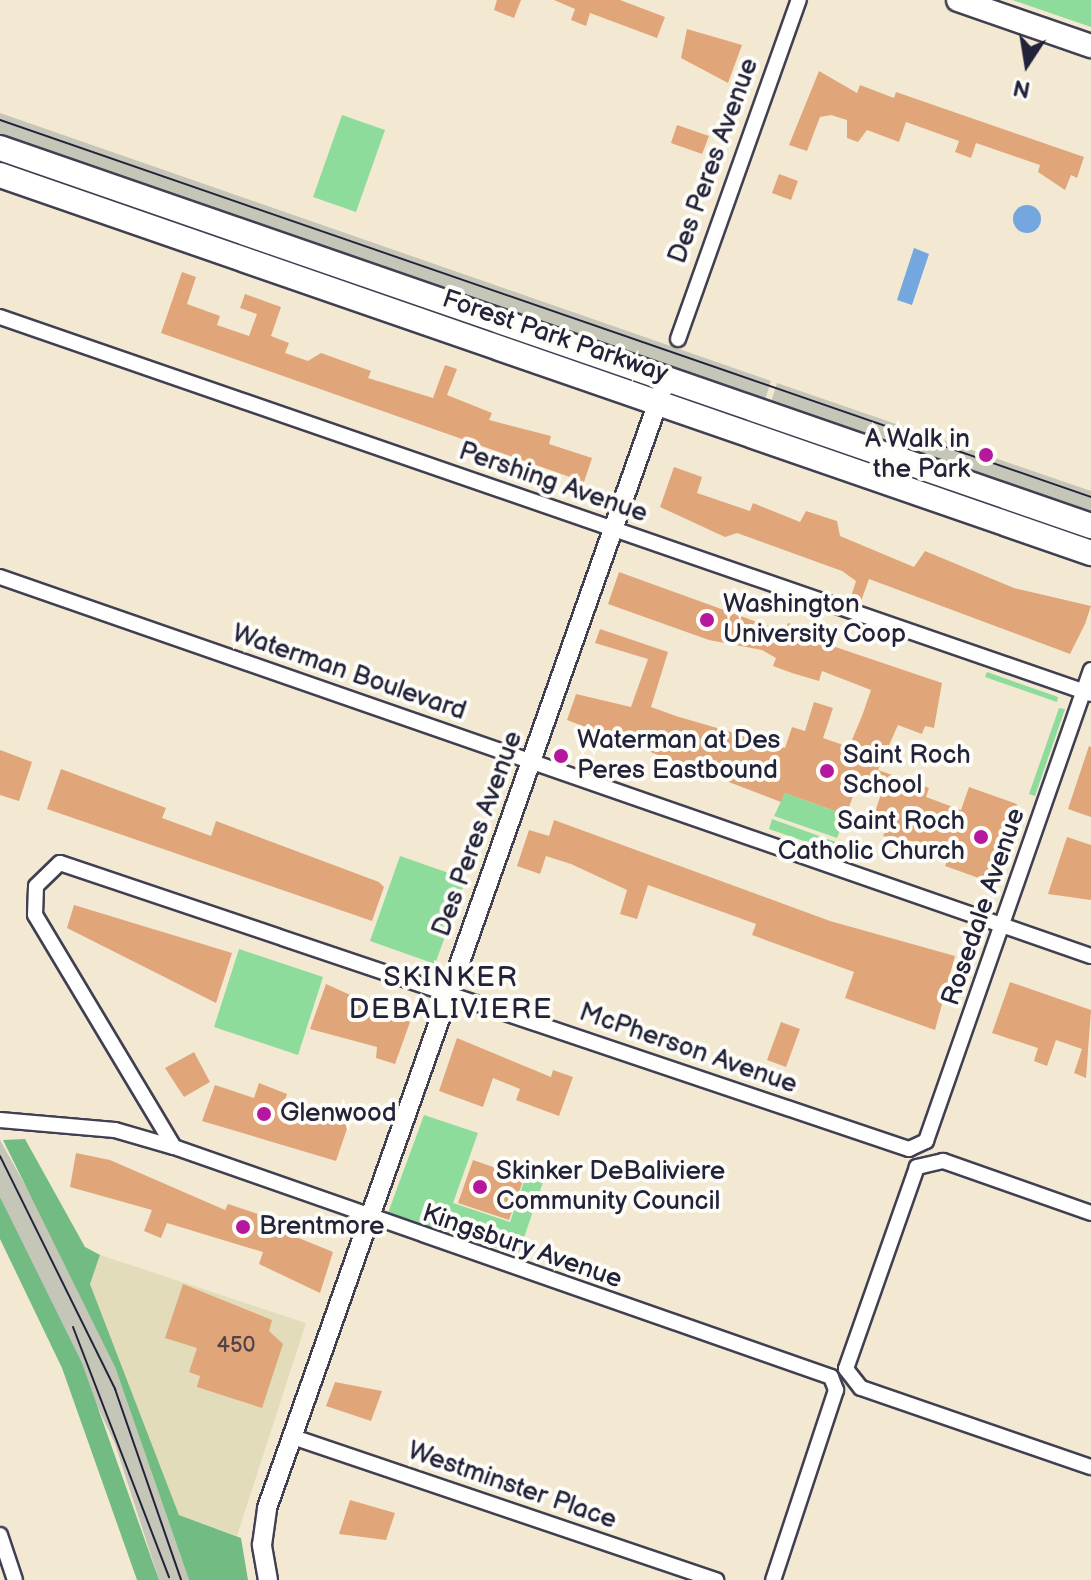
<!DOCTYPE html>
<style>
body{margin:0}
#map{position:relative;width:1091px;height:1580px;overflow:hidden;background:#f3e9d2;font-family:"Balsamiq Sans",sans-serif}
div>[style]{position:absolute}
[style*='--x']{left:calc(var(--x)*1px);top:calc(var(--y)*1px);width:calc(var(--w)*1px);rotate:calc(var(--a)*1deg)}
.built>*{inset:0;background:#e2dcba}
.industrial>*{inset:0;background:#c5c5b8}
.green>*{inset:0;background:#8ddc9b}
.forest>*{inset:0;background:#72bc83}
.water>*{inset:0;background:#74a6e0}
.round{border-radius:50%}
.building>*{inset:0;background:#e0a67a}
.roads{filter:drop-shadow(2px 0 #414052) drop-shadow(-2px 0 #414052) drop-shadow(0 2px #414052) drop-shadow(0 -2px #414052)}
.minor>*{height:14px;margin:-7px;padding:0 7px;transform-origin:7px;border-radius:7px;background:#fff}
.tertiary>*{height:18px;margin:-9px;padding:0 9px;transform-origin:9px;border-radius:9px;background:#fff}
.secondary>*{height:22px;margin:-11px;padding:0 11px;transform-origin:11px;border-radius:11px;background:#fff}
.primary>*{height:24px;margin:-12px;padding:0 12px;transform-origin:12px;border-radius:12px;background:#fff}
.tram>*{height:2px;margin:-1px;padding:0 1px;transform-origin:1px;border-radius:1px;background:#22223b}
.dots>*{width:22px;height:22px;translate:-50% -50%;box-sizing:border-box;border:4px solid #fdfcf7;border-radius:50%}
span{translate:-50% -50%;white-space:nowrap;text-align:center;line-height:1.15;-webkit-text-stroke:8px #fdfcf7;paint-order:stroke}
.number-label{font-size:22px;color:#52434b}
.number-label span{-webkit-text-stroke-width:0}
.street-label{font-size:26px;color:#22223b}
.poi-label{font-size:26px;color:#22223b}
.right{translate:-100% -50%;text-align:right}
.left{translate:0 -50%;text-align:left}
.neighbourhood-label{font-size:28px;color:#22223b;letter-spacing:2px}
.north{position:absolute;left:987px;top:24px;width:80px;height:80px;-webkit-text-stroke:6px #fdfcf7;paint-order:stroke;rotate:192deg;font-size:22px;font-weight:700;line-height:32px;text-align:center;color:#22223b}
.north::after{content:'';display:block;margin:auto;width:28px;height:36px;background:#22223b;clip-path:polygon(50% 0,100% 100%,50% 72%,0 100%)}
</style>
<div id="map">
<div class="built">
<div style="clip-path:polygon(100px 1255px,306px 1323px,237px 1536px,179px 1515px,90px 1284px)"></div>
</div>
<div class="industrial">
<div style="clip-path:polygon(0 113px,771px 381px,765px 400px,0 135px)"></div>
<div style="clip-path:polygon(777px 383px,1091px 491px,1091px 513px,771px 402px)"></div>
<div style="clip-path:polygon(0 1140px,73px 1271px,115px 1367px,189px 1580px,159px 1580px,115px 1444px,0 1197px)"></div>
</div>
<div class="green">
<div style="clip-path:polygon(1012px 0,1091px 0,1091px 27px)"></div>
<div style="clip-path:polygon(342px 115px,385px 130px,356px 212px,313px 197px)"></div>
<div style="clip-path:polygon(0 158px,637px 380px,638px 383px,0 166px)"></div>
<div style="clip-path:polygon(987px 672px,1058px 697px,1057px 702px,985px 677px)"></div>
<div style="clip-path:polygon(1059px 708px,1065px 709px,1035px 796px,1029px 794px)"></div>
<div style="clip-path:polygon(785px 793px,846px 815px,837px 838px,774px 816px)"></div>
<div style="clip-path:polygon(772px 819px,836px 842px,833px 851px,769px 829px)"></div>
<div style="clip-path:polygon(400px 856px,466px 879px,435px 964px,370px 941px)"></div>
<div style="clip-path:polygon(239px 949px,323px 977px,298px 1055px,214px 1027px)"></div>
<div style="clip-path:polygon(424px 1115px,478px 1133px,453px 1203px,510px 1222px,526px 1176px,543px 1182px,518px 1255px,388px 1213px)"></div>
</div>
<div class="forest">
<div style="clip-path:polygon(25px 1139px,85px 1247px,100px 1255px,90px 1284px,179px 1515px,241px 1538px,248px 1580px,189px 1580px,115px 1367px,3px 1140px)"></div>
<div style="clip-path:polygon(0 1197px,82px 1363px,159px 1580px,137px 1580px,62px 1368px,0 1239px)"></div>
</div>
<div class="water">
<div class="round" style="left:1013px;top:205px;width:28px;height:28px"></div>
<div style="clip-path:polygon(914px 248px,929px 254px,912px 305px,897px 300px)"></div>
</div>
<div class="building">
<div style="clip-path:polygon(497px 0,521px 0,514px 18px,494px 10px)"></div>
<div style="clip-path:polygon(554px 0,620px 0,665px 17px,657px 38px,590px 13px,586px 26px,571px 20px,575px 9px)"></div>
<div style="clip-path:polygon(687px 29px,742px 45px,728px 83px,681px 58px)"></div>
<div style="clip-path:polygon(819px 71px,857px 93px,860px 85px,894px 98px,896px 92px,1084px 157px,1077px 178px,1071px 175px,1065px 190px,1038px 172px,1040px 165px,976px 143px,971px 158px,955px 152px,959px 141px,906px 122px,899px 142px,867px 130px,858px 142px,847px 138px,847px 120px,831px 115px,820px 117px,807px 151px,789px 145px)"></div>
<div style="clip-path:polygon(677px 125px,709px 136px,702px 154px,671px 143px)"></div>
<div style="clip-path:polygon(779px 174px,798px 181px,791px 200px,772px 193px)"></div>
<div style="clip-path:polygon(182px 272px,196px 277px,187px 304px,220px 316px,217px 325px,249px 336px,257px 314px,240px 308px,245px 294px,281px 307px,271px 336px,289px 343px,285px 353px,308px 361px,321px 353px,371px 371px,368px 378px,433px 398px,445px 365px,457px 369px,447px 395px,492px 413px,489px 420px,551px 436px,549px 444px,592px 458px,584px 482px,161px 333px)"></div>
<div style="clip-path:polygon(674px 467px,702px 477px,697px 493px,750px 511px,753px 503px,800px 522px,806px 511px,837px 521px,840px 536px,914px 567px,925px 551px,1014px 588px,1091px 606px,1085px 624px,1070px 654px,869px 579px,860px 604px,850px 600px,856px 581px,842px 571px,737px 533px,725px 537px,660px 507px)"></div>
<div style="clip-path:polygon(619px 572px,785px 632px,788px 623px,800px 627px,797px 634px,942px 683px,934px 728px,925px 726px,922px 734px,898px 725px,878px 770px,929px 788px,926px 797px,961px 810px,969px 787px,1017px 804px,990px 882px,945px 866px,949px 856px,928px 844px,883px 836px,886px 829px,871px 824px,882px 791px,858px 783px,846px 815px,785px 793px,781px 802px,567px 720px,576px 694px,631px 707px,648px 659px,595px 643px,600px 629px,668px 652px,651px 707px,676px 716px,785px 748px,792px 727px,805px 731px,814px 702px,833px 708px,823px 738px,849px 747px,862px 716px,871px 690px,822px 671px,819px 681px,792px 673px,773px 666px,776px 658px,762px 650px,709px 640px,608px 604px)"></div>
<div style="clip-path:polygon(1089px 746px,1091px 747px,1091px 817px,1068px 809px)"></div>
<div style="clip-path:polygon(0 750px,32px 762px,19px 801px,0 795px)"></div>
<div style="clip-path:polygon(61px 769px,166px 808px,162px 818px,211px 836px,216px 821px,379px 882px,384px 887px,372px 921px,47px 809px)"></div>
<div style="clip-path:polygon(554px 820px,830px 921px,955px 956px,935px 1030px,845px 998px,854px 972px,752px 935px,756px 924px,648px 885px,637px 919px,620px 914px,627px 890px,571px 864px,546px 856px,540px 874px,517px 866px,529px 830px,549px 836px)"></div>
<div style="clip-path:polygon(1067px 837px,1091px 845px,1091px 900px,1048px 894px)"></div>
<div style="clip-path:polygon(74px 905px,232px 953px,216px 1003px,67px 928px)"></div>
<div style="clip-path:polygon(1010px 982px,1091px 1010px,1086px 1078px,1074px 1073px,1082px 1049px,1056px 1040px,1047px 1066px,1034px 1061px,1038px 1048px,992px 1033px)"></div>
<div style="clip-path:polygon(326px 984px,410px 1022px,395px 1064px,376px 1058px,377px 1047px,310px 1029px)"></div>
<div style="clip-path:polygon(781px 1022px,800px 1029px,786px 1067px,767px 1060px)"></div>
<div style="clip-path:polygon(457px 1038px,551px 1077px,553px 1070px,573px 1077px,559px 1116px,516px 1100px,520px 1089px,493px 1078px,483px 1107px,439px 1091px)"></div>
<div style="clip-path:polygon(194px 1052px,210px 1082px,184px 1097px,165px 1068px)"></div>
<div style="clip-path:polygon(259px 1083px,287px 1094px,284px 1103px,349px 1123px,336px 1161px,202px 1121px,215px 1085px,254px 1098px)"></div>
<div style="clip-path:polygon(76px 1153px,110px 1160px,225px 1210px,228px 1204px,270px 1218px,267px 1225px,333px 1252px,320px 1293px,259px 1264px,263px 1252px,167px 1223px,161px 1238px,144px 1231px,152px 1210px,70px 1187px)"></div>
<div style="clip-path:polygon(473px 1160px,524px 1178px,509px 1220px,458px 1203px)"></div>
<div style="clip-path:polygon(183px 1284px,272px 1320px,269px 1331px,283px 1344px,262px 1408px,197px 1387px,200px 1376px,189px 1372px,197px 1348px,165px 1338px)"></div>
<div style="clip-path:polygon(335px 1382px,382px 1391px,371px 1421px,326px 1406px)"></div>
<div style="clip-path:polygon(350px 1500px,395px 1513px,386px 1540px,339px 1534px)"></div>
</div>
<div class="roads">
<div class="minor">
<div style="--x:0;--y:317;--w:1154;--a:19.06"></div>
<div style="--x:678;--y:339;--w:360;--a:-70.4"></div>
<div style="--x:0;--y:577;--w:1155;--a:19.16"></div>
<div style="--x:0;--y:1120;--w:115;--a:5"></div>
<div style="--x:115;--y:1130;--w:61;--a:16.1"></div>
<div style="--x:174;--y:1147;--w:696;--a:19.29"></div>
<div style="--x:831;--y:1377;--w:14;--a:69"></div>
<div style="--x:836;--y:1390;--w:200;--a:108.3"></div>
<div style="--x:174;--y:1147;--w:270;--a:-120.9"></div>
<div style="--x:35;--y:915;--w:29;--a:-88"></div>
<div style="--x:36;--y:886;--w:33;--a:-44"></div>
<div style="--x:60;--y:863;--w:896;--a:18.62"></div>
<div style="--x:909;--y:1149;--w:19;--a:-25"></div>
<div style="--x:926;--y:1141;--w:499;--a:-70.7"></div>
<div style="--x:1091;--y:1213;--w:157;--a:-160.6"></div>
<div style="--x:943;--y:1161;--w:27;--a:167"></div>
<div style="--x:917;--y:1167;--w:214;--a:109.4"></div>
<div style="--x:846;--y:1369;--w:24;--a:52"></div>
<div style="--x:861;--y:1388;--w:243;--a:19"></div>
<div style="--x:293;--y:1437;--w:447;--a:18.7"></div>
<div style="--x:0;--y:1535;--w:47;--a:71.6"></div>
</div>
<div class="tertiary">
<div style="--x:268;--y:1580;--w:36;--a:-100"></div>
<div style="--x:262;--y:1545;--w:37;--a:-82"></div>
<div style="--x:267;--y:1508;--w:1185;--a:-70.53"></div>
</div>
<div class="secondary">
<div style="--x:958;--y:0;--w:141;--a:19.1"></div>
</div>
<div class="primary">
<div style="--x:0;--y:148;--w:1155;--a:19.11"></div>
<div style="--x:0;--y:175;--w:1155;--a:19.11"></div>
</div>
</div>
<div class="tram">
<div style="--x:0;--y:120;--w:1154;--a:19.06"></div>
<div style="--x:0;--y:1156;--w:260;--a:63.7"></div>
<div style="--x:115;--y:1389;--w:202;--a:70.9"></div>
<div style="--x:73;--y:1327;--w:268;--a:69"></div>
</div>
<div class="dots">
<div style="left:986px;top:455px;background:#b5179e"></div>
<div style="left:707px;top:620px;background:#b5179e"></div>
<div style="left:561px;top:756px;background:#b5179e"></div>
<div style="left:827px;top:771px;background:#b5179e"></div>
<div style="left:981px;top:837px;background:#b5179e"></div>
<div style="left:264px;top:1114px;background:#b5179e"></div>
<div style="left:480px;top:1187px;background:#b5179e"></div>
<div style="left:243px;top:1227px;background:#b5179e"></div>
</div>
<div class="number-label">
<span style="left:236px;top:1346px">450</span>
</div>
<div class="street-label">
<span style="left:714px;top:161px;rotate:-70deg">Des Peres Avenue</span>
<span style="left:555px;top:337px;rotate:19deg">Forest Park Parkway</span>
<span style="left:553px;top:483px;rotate:19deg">Pershing Avenue</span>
<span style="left:349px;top:673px;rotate:19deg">Waterman Boulevard</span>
<span style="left:478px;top:834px;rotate:-70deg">Des Peres Avenue</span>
<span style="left:984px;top:907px;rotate:-71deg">Rosedale Avenue</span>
<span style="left:688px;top:1049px;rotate:19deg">McPherson Avenue</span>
<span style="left:522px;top:1247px;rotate:19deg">Kingsbury Avenue</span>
<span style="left:512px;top:1486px;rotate:19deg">Westminster Place</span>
</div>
<div class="poi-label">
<span class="right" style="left:970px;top:455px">A Walk in<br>the Park</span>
<span class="left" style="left:723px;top:620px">Washington<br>University Coop</span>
<span class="left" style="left:577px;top:756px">Waterman at Des<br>Peres Eastbound</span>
<span class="left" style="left:843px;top:771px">Saint Roch<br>School</span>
<span class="right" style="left:965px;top:837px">Saint Roch<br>Catholic Church</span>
<span class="left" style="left:280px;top:1114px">Glenwood</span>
<span class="left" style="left:496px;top:1187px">Skinker DeBaliviere<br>Community Council</span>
<span class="left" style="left:259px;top:1227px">Brentmore</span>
</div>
<div class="neighbourhood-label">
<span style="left:451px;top:994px">SKINKER<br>DEBALIVIERE</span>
</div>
<div class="north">N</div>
</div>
